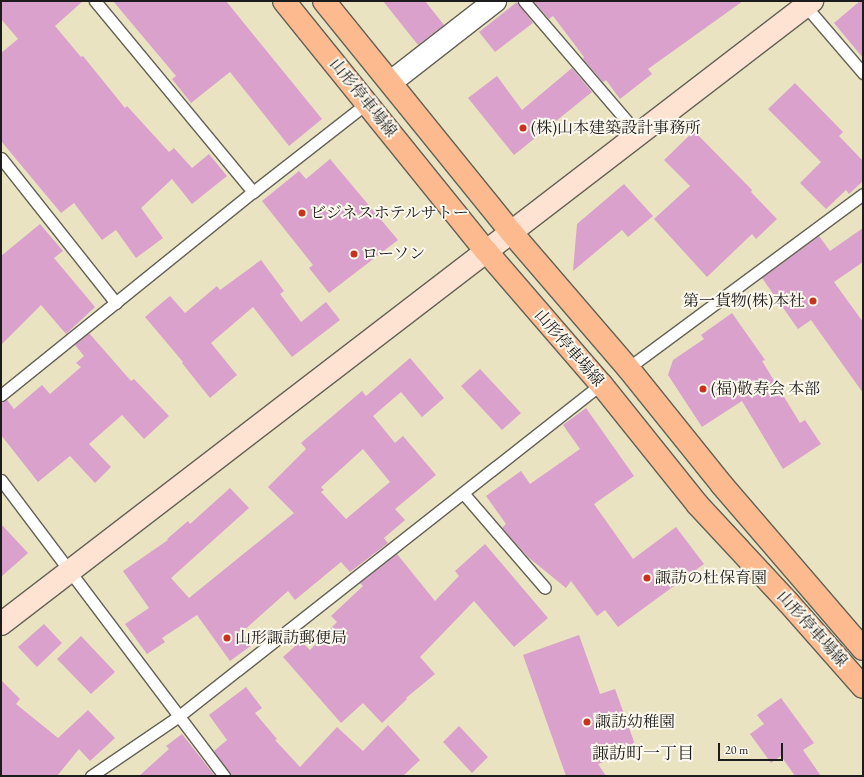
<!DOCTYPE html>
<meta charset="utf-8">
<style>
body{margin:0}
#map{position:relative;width:864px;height:777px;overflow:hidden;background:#eae3c2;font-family:"EB Garamond","Noto Serif JP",serif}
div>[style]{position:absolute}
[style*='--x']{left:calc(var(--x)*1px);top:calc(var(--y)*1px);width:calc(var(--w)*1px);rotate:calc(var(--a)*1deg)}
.building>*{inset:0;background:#d9a1cc}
.roads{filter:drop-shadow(1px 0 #646256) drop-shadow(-1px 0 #646256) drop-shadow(0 1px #646256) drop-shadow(0 -1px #646256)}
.lane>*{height:11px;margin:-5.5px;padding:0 5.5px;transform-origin:5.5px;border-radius:5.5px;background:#fff}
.street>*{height:22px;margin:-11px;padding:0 11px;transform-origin:11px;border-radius:11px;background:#fff}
.secondary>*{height:22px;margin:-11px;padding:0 11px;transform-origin:11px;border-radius:11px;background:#fee3d2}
.primary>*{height:22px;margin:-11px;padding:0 11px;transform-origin:11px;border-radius:11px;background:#fcba8e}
.dots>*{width:11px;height:11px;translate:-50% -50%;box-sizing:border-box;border:2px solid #fbf7ec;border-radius:50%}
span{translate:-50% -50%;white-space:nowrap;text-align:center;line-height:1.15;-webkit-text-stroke:4px #fbf7ec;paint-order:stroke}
.street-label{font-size:16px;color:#1c1c1c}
.poi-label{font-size:16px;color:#1c1c1c}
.left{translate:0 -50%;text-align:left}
.right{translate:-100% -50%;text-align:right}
.neighbourhood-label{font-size:17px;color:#1c1c1c}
.frame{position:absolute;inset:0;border:2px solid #1c1c1c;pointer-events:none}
.scale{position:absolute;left:718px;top:743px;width:65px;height:18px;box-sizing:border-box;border:2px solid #1c1c1c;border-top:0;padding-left:5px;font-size:12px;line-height:14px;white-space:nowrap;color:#1c1c1c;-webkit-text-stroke:3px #fbf7ec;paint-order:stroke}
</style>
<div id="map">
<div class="building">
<div style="clip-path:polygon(1px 1px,83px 1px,55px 26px,81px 57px,83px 56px,125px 108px,127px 106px,169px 152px,174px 148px,192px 168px,209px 154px,227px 176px,192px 204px,172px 179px,141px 208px,163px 238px,136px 258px,116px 230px,102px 240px,74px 203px,61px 213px,1px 141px,1px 53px,18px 39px,1px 19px)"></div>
<div style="clip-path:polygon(113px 1px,226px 1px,322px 119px,289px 146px,230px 72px,191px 103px,172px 79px,176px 76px)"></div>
<div style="clip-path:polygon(383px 1px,425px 1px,444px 25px,418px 45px)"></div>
<div style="clip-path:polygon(533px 1px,743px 1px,648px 69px,652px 74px,620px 99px,606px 80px,603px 82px,583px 59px,584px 57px,553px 16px,549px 19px)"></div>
<div style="clip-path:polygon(860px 1px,863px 1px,863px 58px,834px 23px)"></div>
<div style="clip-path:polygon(517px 2px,533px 23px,495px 52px,479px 32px)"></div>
<div style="clip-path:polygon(572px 68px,592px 92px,514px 155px,468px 98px,497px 76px,522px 110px)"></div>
<div style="clip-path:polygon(795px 83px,843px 132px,839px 136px,863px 161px,863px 181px,849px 194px,846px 190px,826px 209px,800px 183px,821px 162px,768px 109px)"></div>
<div style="clip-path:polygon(694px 131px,752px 190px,751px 192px,777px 219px,756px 239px,752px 234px,707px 277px,654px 219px,690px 186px,664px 160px)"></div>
<div style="clip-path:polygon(330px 159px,398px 240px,329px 293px,309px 268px,313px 265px,262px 201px,299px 171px,306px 179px)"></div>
<div style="clip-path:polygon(624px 184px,653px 216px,628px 237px,622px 230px,573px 271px,577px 224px)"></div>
<div style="clip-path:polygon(40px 224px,63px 251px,54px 258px,95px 307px,66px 334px,41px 305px,1px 345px,1px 256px)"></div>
<div style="clip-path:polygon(863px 228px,863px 262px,834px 282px,863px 322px,863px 393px,811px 320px,798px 329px,762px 278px,819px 236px,830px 251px)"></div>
<div style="clip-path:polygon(261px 260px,284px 291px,280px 294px,301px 322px,326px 302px,340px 320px,292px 357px,253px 307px,211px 343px,237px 375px,210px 398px,182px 363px,183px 362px,145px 317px,170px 296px,185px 313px,217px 286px,220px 290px)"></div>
<div style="clip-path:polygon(732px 313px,765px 360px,762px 361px,800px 423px,805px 420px,821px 444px,783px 469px,742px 401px,702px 427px,668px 375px,673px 360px,704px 339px,701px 335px)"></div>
<div style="clip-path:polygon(89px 333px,131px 381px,134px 379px,169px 416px,144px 439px,122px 415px,89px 444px,111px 467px,95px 483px,70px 456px,38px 482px,1px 435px,1px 402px,7px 400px,14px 409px,42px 385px,50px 394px,81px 367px,76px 363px,84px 356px,75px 345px)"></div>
<div style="clip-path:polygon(evenodd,410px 358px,444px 398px,422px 417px,401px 392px,373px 416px,395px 443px,403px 436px,436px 475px,395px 509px,405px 520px,384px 538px,388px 543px,350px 572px,341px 562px,295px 600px,288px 591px,242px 632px,252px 645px,230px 661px,197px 615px,162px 638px,165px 642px,147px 654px,125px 624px,149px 608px,123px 571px,168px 540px,167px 539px,188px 521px,190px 524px,230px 488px,249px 508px,171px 578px,189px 598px,294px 513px,268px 487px,306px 449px,301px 443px,362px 391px,366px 396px,410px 358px,363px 449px,390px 482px,346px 519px,321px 492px,324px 490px,321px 487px,363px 449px)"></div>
<div style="clip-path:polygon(480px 369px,521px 413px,502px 430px,461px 386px)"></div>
<div style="clip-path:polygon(586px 408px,634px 476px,594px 504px,633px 559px,676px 527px,704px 564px,618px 627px,605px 610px,597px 616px,571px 581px,566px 588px,528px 557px,502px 528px,506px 524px,486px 496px,521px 471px,530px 484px,580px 449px,563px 425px)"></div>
<div style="clip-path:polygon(1px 524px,28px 553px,1px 577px)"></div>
<div style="clip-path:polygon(485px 544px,548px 618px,514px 647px,474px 601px,420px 657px,435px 674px,406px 698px,407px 699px,382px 723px,363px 703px,341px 723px,283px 657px,301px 641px,310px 650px,337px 622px,331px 616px,363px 586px,360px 583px,397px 554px,435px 601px,459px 576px,455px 571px)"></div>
<div style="clip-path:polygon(44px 624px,62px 643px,37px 667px,18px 647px)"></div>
<div style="clip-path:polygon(579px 635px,600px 694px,615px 689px,637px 750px,598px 764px,606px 776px,566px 776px,523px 655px)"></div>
<div style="clip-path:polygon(81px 636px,115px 672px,91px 694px,57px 659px)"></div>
<div style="clip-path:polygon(1px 680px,20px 699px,16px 704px,58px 738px,88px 710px,115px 738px,90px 761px,79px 749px,57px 776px,1px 776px)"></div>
<div style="clip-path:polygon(246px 687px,262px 708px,255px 713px,277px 739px,275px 740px,300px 767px,337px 727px,363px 751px,388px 725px,420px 760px,403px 776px,231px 776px,214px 751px,227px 740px,209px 715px)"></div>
<div style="clip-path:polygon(781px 698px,814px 743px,803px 750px,821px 776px,795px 776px,781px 756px,771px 763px,750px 734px,764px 724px,757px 715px)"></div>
<div style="clip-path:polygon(459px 726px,488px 757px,472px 773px,443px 742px)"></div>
<div style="clip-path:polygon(182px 734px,215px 776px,139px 776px,169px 749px,166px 746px)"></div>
</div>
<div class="roads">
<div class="lane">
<div style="--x:95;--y:1;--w:248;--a:50.4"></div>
<div style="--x:524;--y:1;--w:175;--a:49.4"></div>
<div style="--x:803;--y:3;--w:92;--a:49.4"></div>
<div style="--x:1;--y:158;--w:185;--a:51.6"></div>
<div style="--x:628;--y:368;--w:292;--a:-36.5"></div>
<div style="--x:1;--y:395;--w:324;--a:-38.9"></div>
<div style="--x:253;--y:192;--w:145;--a:-38"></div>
<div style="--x:1;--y:480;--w:371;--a:53"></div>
<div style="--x:463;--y:493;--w:125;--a:49.2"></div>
<div style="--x:91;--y:776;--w:107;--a:-34.3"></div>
<div style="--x:179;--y:716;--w:537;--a:-38.19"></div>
</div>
<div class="street">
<div style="--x:391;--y:82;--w:132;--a:-37.9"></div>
</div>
<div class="secondary">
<div style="--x:1;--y:624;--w:1023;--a:-37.53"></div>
</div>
<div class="primary">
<div style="--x:284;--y:1;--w:321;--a:51.1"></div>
<div style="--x:486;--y:251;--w:176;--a:49.2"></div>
<div style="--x:601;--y:384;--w:154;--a:51.3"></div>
<div style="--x:697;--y:504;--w:134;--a:47.1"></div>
<div style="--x:788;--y:602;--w:113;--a:48.6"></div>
<div style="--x:324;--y:1;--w:297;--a:51"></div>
<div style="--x:511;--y:232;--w:179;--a:49.3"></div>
<div style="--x:628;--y:368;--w:150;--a:51.2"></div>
<div style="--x:722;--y:485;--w:216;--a:49.3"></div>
</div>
</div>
<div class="dots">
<div style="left:523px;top:128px;background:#c8321e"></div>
<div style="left:302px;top:213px;background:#c8321e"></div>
<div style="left:354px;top:254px;background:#c8321e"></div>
<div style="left:813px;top:301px;background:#c8321e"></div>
<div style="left:703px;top:389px;background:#c8321e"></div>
<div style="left:647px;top:578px;background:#c8321e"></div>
<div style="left:227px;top:638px;background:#c8321e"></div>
<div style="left:587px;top:722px;background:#c8321e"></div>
</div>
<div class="street-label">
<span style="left:363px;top:98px;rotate:51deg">山形停車場線</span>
<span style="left:569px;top:348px;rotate:49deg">山形停車場線</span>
<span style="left:812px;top:629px;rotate:48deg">山形停車場線</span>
</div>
<div class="poi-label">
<span class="left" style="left:531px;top:128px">(株)山本建築設計事務所</span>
<span class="left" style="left:310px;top:213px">ビジネスホテルサトー</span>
<span class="left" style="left:362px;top:254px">ローソン</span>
<span class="right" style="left:805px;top:301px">第一貨物(株)本社</span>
<span class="left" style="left:711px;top:389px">(福)敬寿会 本部</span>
<span class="left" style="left:655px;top:578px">諏訪の杜保育園</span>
<span class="left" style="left:235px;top:638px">山形諏訪郵便局</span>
<span class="left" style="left:595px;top:722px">諏訪幼稚園</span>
</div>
<div class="neighbourhood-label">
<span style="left:643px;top:754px">諏訪町一丁目</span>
</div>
<div class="frame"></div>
<div class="scale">20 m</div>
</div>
